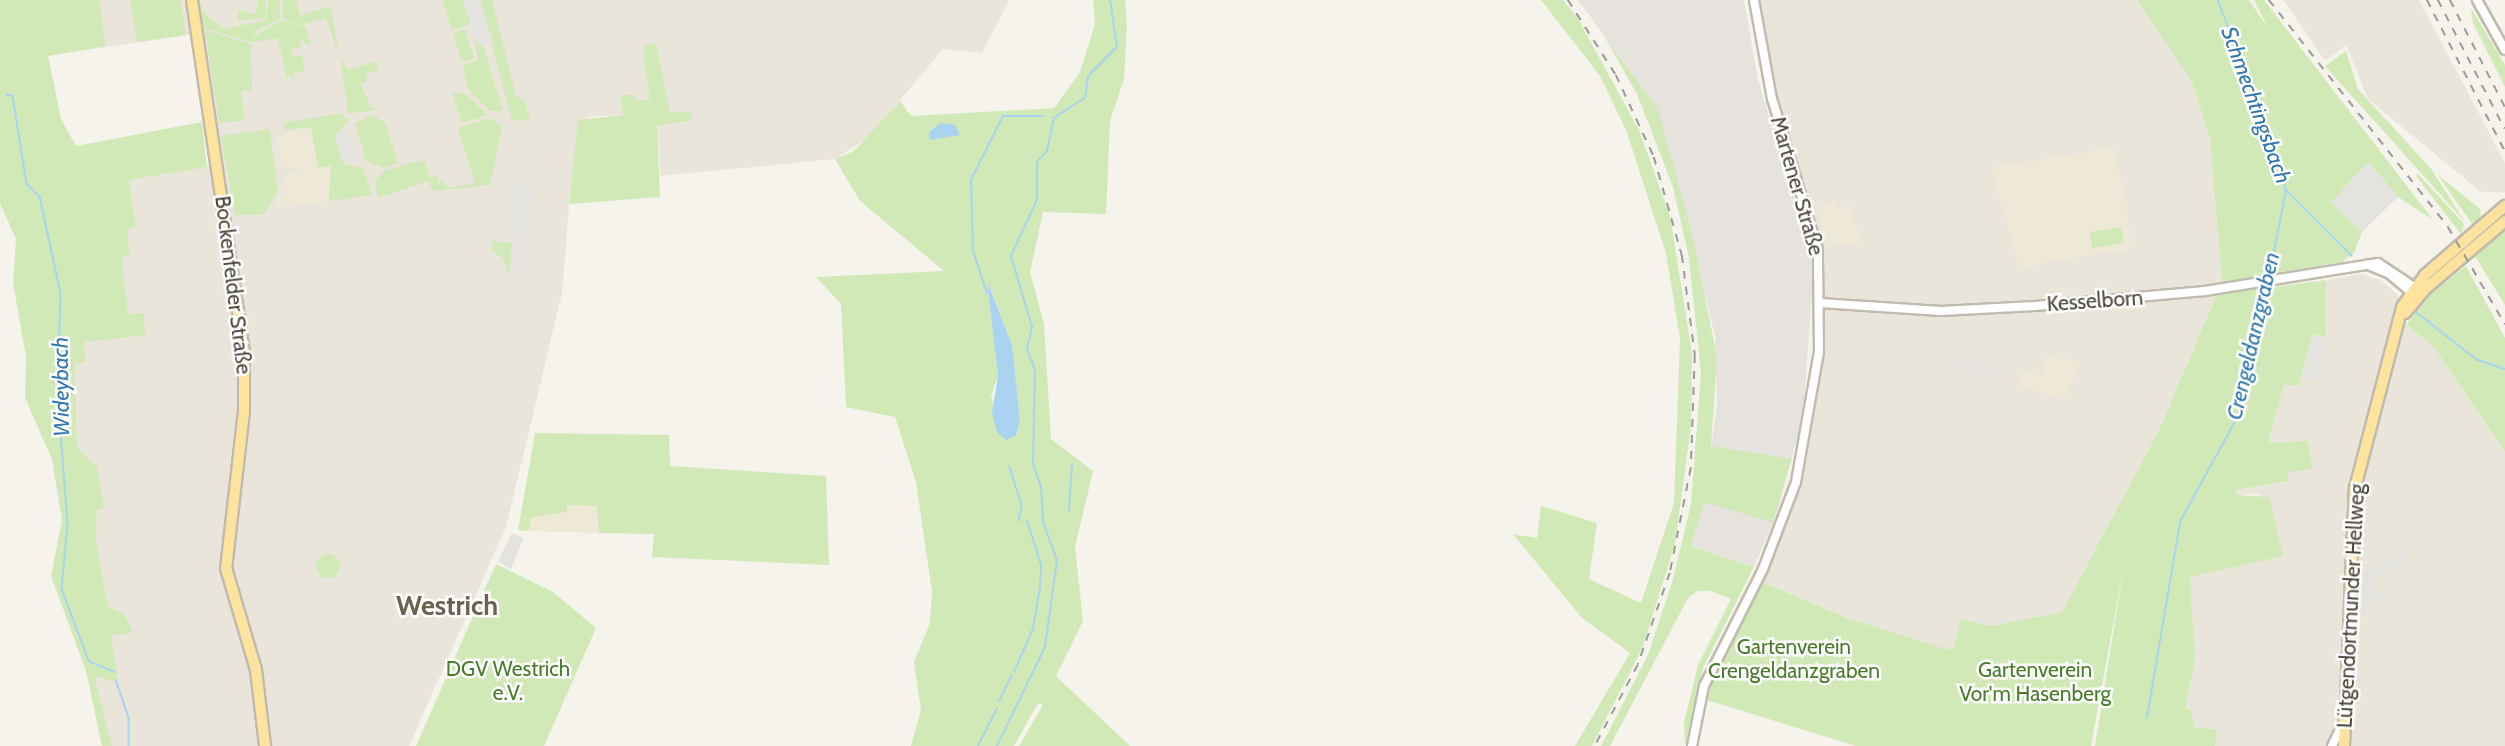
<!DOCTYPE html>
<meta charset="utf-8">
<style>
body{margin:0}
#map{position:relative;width:2505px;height:746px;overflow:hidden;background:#f6f3ec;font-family:Cabin,sans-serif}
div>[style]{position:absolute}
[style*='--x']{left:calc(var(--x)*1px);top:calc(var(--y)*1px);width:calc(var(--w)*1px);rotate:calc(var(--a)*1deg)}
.residential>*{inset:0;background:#eae5da}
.industrial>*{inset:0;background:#e6e2dd}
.education>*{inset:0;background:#eee8d6}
.green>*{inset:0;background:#d1e9b6}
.round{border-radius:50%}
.parking>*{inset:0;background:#e5e3e0}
.water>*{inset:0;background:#aad3f1}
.stream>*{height:1.5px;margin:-0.75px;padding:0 0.75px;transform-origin:0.75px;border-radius:0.75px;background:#aad3f1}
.roads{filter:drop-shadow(2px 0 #c1bbae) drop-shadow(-2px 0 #c1bbae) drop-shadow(0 2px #c1bbae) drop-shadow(0 -2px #c1bbae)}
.minor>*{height:8px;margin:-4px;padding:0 4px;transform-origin:4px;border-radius:4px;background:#fff}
.major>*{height:10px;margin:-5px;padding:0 5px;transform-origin:5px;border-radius:5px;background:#fde39d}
.rail>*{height:1.5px;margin-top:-0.75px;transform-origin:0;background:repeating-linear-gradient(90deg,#9a9a9a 0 8px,transparent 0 16px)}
span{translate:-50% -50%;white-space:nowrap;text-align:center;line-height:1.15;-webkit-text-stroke:5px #fff;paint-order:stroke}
.street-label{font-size:21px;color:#4a4439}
.park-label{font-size:21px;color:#497d2b}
.water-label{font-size:22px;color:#2f77af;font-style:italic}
.district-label{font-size:27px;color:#6d6250;font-weight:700}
</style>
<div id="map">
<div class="residential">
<div style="clip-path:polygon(15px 0,1009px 0,982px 53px,943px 49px,869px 137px,835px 159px,660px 176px,657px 126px,692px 119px,690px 113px,670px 113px,656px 44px,643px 58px,651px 99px,636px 101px,620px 95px,623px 115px,587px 117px,571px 183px,562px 293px,506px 527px,409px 746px,112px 746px,95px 676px,112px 660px,111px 636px,132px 633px,124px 614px,108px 606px,96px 542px,97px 509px,103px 508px,97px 467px,77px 447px,75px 362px,84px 342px,144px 313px,128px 315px,122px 258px,130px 254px,127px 230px,136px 228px,129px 180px,216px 165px,196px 28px,189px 35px,47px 56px)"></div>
<div style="clip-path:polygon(1754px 0,2137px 0,2192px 82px,2210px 140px,2222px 282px,2160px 428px,2062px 612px,1991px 626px,1962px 619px,1953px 651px,1847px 618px,1760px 581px,1813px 409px,1819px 258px,1772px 99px)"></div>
<div style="clip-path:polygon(2283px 0,2419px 0,2505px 163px,2505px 192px,2481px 192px,2368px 99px,2346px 45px,2325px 61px)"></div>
<div style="clip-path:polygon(2360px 274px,2381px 280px,2404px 301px,2406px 325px,2433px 346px,2505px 452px,2505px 746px,2215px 746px,2217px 730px,2193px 727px,2186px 710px,2195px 657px,2190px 577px,2282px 556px,2259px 493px,2237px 495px,2236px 490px,2288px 481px,2268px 444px,2284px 385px,2300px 376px,2313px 334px,2326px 337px,2326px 280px)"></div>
</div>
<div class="industrial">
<div style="clip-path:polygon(1578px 0,1744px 0,1758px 80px,1814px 262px,1803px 416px,1776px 516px,1754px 567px,1691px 546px,1704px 501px,1717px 405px,1715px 335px,1658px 109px)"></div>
<div style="clip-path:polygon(1952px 357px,2001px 363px,1998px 379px,1949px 373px)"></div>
</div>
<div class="education">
<div style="clip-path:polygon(311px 126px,318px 168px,331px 166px,329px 201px,275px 208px,279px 197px,290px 192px,284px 177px,305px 169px,281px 167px,277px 136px)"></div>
<div style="clip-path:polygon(2113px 148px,2126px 200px,2130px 248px,2019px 267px,1992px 168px)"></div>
<div style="clip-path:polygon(1834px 201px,1837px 210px,1850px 206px,1861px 246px,1827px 244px,1816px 210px)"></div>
<div style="clip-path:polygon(2046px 357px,2081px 361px,2065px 399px,2019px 385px,2022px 374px,2044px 375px)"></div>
<div style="clip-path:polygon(566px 505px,597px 506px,599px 533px,529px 531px,531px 518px,566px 512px)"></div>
</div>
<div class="green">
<div style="clip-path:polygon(0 0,99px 0,106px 46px,48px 56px,61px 119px,76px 146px,202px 122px,207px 167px,129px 180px,136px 228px,127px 230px,130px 254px,122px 258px,128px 314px,144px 313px,145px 335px,84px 342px,85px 362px,75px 363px,77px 447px,97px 467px,104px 509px,97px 509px,96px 542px,108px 606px,124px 614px,133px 633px,111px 636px,118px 682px,95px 677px,112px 746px,102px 746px,86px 671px,51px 576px,62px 520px,52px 460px,25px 397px,26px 357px,13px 282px,16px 239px,0 203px)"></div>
<div style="clip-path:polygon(130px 0,180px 0,186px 35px,137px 42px)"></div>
<div style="clip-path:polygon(200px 0,205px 14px,224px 29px,266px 20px,268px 0,280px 0,280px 19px,256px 31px,251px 42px,204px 28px)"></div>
<div style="clip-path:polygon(258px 0,266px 0,265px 18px,237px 21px,238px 10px,255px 14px)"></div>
<div style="clip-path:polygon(283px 0,296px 0,300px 15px,331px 6px,338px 52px,326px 18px,300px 25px,282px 18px)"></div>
<div style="clip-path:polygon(442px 0,463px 0,471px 24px,452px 30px)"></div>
<div style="clip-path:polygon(480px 0,492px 0,516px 96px,524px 100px,530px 119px,512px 121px)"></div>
<div style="clip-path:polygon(evenodd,1093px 0,1125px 0,1127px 24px,1124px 79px,1110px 121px,1106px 214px,1043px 212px,1030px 272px,1044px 324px,1051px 439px,1093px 471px,1075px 547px,1083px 621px,1056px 676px,1130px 746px,1019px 746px,1043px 705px,1038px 703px,1014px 746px,911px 746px,921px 710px,914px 662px,930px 623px,932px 592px,916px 482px,895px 417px,846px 407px,841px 304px,816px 277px,944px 271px,860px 201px,835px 159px,854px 151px,900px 101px,911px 116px,1054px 108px,1080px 72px,1095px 24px,1093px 0,987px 281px,1012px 345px,1020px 419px,1016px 435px,1006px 439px,991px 396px,998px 376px,987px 281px)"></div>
<div style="clip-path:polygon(1541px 0,1563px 0,1577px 17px,1639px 130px,1670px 216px,1692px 353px,1691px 427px,1675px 544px,1642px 649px,1592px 746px,1575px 746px,1630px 653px,1581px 617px,1513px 534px,1537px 538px,1541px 506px,1597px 523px,1589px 579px,1641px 603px,1674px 503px,1680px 339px,1666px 253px,1626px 130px,1600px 76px)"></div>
<div style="clip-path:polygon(2137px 0,2249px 0,2268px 28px,2254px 0,2264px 0,2433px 220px,2398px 197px,2369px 163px,2332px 202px,2362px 232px,2354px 253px,2342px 262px,2281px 272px,2274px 287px,2326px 280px,2326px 337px,2313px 334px,2298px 386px,2284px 385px,2268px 443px,2308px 441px,2312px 469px,2287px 472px,2288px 481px,2236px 490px,2237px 495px,2269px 497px,2283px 556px,2190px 577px,2195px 657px,2186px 709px,2191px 710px,2194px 727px,2217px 730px,2215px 746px,2095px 746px,2124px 565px,2091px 746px,1856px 746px,1707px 700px,1724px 648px,1760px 581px,1847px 618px,1953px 651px,1961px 619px,1991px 626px,2062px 612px,2160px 428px,2222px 282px,2210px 139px,2192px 82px)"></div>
<div style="clip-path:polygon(2471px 8px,2505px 65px,2505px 87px,2473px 23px)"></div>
<div style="clip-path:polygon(282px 20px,306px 27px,311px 46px,300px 40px,301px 48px,291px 49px,292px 57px,302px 56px,304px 71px,294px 72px,295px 80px,287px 75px,287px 82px,278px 38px,252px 42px,252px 38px)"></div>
<div style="clip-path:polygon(472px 27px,478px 46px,483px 45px,503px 111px,490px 111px,467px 88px,463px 65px,478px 60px)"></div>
<div style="clip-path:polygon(465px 29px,474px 58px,462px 62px,453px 33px)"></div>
<div style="clip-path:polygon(205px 30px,251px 44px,252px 90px,241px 91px,245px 120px,219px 123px)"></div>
<div style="clip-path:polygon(1604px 36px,1658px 109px,1692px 234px,1717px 357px,1711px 446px,1792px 459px,1772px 522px,1704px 502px,1691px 546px,1754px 567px,1703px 668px,1685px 746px,1684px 723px,1698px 665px,1731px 599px,1710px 591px,1698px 591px,1688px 598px,1610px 746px,1601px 746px,1648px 655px,1673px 579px,1691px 504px,1701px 373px,1689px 258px,1673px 187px,1637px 94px)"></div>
<div style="clip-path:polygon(656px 43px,670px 112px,691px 113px,692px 120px,657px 126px,660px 197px,569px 204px,578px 120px,623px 115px,620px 95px,635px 95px,637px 101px,650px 99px,643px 58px,644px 46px)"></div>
<div style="clip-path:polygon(2346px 51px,2358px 89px,2432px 170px,2465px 222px,2325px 66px)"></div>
<div style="clip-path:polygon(340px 55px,347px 70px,377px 61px,379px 69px,365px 74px,367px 81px,361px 84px,371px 108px,380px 110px,348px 113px)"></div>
<div style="clip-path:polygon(452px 93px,465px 94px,488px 115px,462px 123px)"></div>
<div style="clip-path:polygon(341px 113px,349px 121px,335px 136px,344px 164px,363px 168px,372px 195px,329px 201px,331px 166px,318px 168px,311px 127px,285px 130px,284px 123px)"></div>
<div style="clip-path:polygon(373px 115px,386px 124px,398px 163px,383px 168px,366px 161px,355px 123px)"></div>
<div style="clip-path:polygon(490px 118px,502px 127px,490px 185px,434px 191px,427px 181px,378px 198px,375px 181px,384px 171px,410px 163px,425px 161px,430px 177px,437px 175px,438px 183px,443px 179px,447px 188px,475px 183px,458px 128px)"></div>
<div style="clip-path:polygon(269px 129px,278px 190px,263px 215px,235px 215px,221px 136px)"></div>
<div style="clip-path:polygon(2418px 174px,2464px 224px,2461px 234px,2416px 176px)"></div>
<div style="clip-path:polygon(2437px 174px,2480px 209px,2481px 217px,2473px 225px)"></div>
<div style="clip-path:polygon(2121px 227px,2124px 243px,2092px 248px,2090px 232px)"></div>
<div style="clip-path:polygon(2505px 230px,2505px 305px,2475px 256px)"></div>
<div style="clip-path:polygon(493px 241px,512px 243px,509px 276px,503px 258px,492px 251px)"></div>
<div style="clip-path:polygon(2466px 266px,2505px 338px,2505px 452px,2433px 346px,2406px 325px,2429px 295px)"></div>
<div style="clip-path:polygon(535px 433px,669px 435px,670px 466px,826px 476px,829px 565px,652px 557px,654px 534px,599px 533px,597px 506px,567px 505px,566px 512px,531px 518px,529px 531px,518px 530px)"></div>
<div class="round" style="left:316px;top:554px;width:24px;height:24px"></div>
<div style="clip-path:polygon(496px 564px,553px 592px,596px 628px,544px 746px,416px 746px)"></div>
</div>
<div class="parking">
<div style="clip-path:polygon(463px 0,480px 0,493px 42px,478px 46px)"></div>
<div style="clip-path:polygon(349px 131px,357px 157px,343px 164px,335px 136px)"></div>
<div style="clip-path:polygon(2368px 162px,2398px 197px,2362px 232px,2331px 202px)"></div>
<div style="clip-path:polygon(512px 185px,534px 187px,522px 277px,509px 275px,517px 234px,507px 232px)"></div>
<div style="clip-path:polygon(2313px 335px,2328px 338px,2318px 380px,2303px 382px)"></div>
<div style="clip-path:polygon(512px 533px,524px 538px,511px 569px,498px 562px)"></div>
<div style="clip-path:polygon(2404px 548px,2410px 556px,2371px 581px,2383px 600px,2358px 616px,2359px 576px)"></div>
</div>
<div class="water">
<div style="clip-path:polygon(941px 123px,955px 125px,960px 135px,930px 140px,929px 132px)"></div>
<div style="clip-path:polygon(987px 281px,1012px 345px,1020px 419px,1016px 435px,1006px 440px,997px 432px,992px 413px,998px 376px)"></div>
</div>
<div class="stream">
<div style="--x:2218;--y:0;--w:153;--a:68.5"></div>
<div style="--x:2274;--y:142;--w:49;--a:76"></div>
<div style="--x:2286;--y:190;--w:93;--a:45"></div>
<div style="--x:7;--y:95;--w:6;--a:9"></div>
<div style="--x:13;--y:96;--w:89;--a:81"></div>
<div style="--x:27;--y:184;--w:18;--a:45"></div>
<div style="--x:40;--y:197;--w:98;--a:77.7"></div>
<div style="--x:61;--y:293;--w:99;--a:91.7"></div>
<div style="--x:58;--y:392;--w:134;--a:85.7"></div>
<div style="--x:68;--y:526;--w:63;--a:95.4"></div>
<div style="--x:62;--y:589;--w:77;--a:69.4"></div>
<div style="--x:89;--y:661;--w:28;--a:23"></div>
<div style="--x:2269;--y:277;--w:89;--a:-78.9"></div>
<div style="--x:987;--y:294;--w:45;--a:-108"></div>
<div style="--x:973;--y:251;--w:71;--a:-91.6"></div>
<div style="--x:971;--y:180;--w:72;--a:-63.4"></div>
<div style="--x:1003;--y:116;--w:39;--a:0"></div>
<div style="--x:2415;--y:311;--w:78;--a:38.2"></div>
<div style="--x:2476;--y:359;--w:31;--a:19"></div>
<div style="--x:1010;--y:467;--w:41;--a:72.9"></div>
<div style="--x:1022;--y:506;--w:15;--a:101"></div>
<div style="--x:1069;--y:511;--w:46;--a:-86.3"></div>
<div style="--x:1014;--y:672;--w:47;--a:-66.2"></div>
<div style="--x:1033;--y:629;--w:43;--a:-80.5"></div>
<div style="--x:1040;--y:587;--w:22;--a:-87"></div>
<div style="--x:1041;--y:565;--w:46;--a:-107.7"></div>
<div style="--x:116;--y:680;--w:40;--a:71.1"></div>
<div style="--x:129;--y:718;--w:28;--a:90"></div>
<div style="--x:999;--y:702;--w:29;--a:-65"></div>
<div style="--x:2147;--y:718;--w:199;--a:-80.4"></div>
<div style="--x:2180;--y:522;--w:121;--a:-61.3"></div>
<div style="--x:2238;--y:416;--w:135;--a:-77.6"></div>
<div style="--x:978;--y:746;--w:42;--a:-63.4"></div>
<div style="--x:997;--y:746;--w:110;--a:-64.1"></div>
<div style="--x:1045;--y:647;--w:87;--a:-82.1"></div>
<div style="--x:1057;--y:561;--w:41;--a:-109.7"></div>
<div style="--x:1043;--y:522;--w:35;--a:-93"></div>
<div style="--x:1041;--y:487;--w:24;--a:-109"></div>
<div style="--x:1033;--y:464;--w:94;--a:-88.8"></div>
<div style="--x:1035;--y:370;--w:22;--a:-111"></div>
<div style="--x:1027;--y:349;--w:23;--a:-77"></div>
<div style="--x:1032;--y:327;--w:74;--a:-106.5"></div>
<div style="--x:1011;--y:256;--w:62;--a:-65.1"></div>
<div style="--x:1037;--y:200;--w:38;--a:-90"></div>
<div style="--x:1037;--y:162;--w:15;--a:-48"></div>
<div style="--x:1047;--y:151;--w:34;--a:-78"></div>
<div style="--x:1054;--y:118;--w:37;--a:-33"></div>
<div style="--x:1085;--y:98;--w:22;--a:-82"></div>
<div style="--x:1088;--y:76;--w:41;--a:-45"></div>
<div style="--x:1117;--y:47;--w:48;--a:-98.5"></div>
</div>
<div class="roads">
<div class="minor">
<div style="--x:2477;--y:0;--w:57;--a:60.8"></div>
<div style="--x:1820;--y:303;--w:121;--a:3.8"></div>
<div style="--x:1941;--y:311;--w:94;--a:-3"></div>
<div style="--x:2035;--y:306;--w:171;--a:-5"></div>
<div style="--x:2205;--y:291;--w:175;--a:-9.2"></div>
<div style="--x:2378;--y:263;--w:43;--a:33.7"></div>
<div style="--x:2414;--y:287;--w:10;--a:73"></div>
<div style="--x:2417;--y:297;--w:38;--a:-140"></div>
<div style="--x:2388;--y:273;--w:22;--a:-158"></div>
<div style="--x:1692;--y:746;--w:61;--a:-78.7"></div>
<div style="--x:1704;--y:686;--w:131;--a:-63.2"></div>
<div style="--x:1763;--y:569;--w:93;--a:-69.2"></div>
<div style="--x:1796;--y:482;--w:132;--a:-80"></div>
<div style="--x:1819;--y:352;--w:102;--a:-90.6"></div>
<div style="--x:1818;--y:250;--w:158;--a:-106.9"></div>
<div style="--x:1772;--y:99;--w:101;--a:-100.3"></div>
<div style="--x:2332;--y:746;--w:28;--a:-64"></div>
</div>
<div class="major">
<div style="--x:192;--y:0;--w:358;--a:81.6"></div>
<div style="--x:244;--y:354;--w:57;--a:90"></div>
<div style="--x:244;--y:411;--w:158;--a:96.5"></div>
<div style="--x:226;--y:568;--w:106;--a:73.6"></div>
<div style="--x:256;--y:670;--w:77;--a:83.2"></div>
<div style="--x:2405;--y:313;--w:30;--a:-50"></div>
<div style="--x:2424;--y:290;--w:106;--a:-40.4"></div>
<div style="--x:2344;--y:746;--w:258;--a:-87.6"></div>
<div style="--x:2355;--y:488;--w:187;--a:-75.4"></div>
<div style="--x:2402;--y:307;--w:39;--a:-54"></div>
<div style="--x:2425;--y:275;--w:106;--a:-40.8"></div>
</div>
</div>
<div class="rail">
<div style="--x:1568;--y:0;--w:89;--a:57.4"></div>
<div style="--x:1616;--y:75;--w:90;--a:65.1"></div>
<div style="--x:1654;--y:157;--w:102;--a:74.1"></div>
<div style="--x:1682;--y:255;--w:101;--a:82.6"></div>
<div style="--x:1695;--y:355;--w:113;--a:92"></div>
<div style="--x:1691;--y:468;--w:107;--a:101.3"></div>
<div style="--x:1670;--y:573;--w:97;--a:109.2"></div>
<div style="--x:1638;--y:665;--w:92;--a:118"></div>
<div style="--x:2269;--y:0;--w:289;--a:51.7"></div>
<div style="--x:2448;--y:227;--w:113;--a:59.6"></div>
<div style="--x:2427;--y:0;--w:170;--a:62.7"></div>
<div style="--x:2438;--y:0;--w:145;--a:62.6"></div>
<div style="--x:2450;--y:0;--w:120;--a:62.8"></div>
</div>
<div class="street-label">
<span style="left:1797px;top:186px;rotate:74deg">Martener Straße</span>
<span style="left:233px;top:285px;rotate:83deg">Bockenfelder Straße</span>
<span style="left:2095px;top:301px;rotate:-4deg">Kesselborn</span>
<span style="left:2351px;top:606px;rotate:-87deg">Lütgendortmunder Hellweg</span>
</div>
<div class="park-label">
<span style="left:1794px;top:659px">Gartenverein<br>Crengeldanzgraben</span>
<span style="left:508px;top:681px">DGV Westrich<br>e.V.</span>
<span style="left:2035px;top:682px">Gartenverein<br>Vor'm Hasenberg</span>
</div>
<div class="water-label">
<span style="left:2256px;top:105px;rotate:70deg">Schmechtingsbach</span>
<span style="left:2253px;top:336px;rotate:-77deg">Crengeldanzgraben</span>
<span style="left:61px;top:387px;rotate:-91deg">Wideybach</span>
</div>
<div class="district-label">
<span style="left:447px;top:606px">Westrich</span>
</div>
</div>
